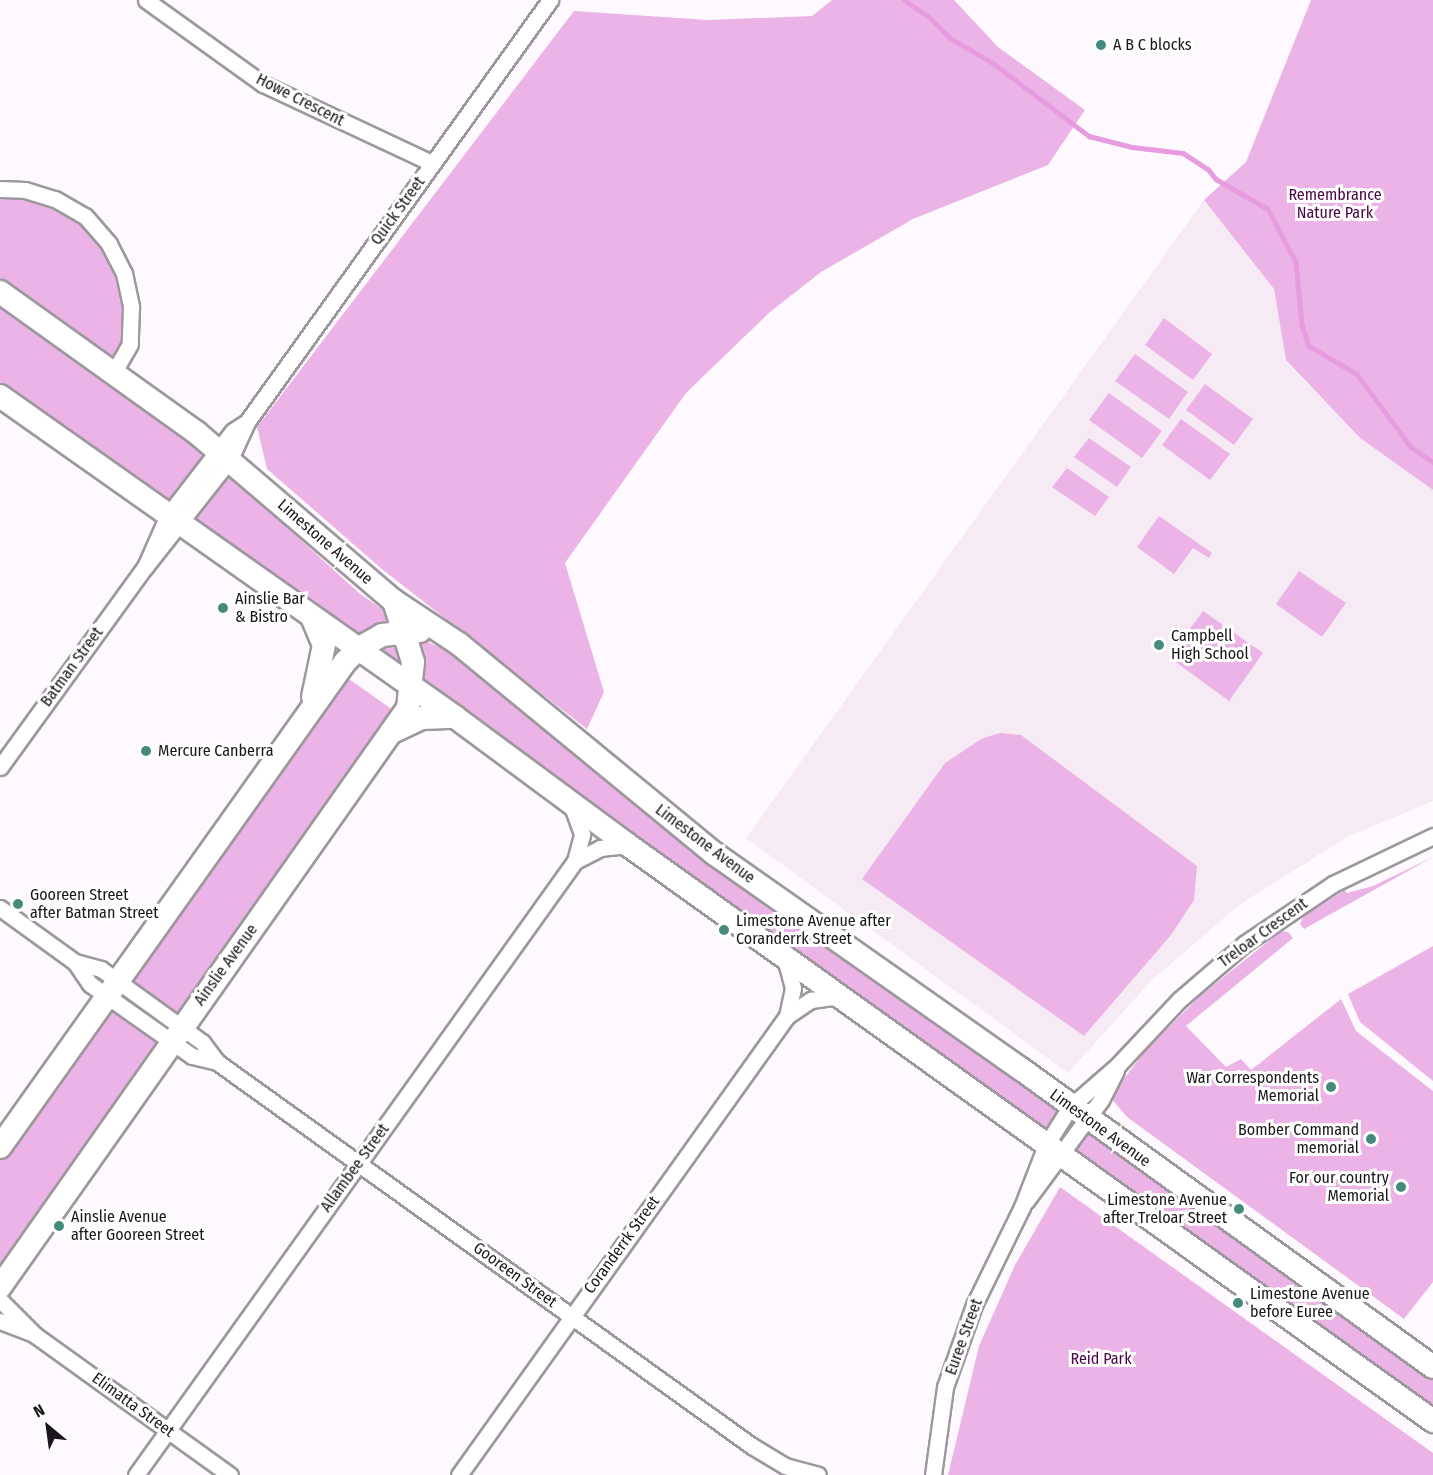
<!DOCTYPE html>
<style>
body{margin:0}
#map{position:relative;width:1433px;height:1475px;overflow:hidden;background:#fef9fe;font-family:"Fira Sans Condensed",sans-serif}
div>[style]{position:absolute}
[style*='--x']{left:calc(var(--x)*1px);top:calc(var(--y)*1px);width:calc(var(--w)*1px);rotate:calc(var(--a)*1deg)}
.built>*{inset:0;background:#f6ebf5}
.green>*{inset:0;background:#ecb4e6}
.stream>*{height:4.5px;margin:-2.25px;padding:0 2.25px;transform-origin:2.25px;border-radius:2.25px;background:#e79cdf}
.roads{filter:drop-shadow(2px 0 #9d989d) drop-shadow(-2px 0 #9d989d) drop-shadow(0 2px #9d989d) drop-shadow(0 -2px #9d989d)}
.minor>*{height:15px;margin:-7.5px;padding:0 7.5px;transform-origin:7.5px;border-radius:7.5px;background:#fff}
.secondary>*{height:22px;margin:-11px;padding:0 11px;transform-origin:11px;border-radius:11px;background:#fff}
.dots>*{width:16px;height:16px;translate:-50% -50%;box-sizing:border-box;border:3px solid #fff;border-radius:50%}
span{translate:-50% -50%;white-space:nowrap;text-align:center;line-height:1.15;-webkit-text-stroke:6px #fff;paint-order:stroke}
.poi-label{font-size:16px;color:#191719}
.left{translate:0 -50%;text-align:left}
.right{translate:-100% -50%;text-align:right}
.street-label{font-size:16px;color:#191719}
.park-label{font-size:16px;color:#4a0647}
.north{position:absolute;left:18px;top:1397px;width:60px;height:60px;-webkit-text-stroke:4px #fff;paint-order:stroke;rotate:331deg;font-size:16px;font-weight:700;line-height:24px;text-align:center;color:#191719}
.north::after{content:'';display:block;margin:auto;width:21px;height:27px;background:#191719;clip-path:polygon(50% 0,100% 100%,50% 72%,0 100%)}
</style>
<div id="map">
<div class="built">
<div style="clip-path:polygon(1204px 200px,1274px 289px,1286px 361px,1360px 438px,1433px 490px,1433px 801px,1347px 837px,1239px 905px,1151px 981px,1068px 1073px,746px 838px)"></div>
</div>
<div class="green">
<div style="clip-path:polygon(832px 0,954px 0,998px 47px,1085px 110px,1048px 165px,913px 219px,821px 272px,770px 312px,686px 393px,565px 563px,604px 692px,587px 729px,383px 570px,267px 469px,257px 427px,574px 11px,708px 20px,812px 16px)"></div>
<div style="clip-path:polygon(1311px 0,1433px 0,1433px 490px,1360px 438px,1286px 360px,1274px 289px,1204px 200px,1246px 162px)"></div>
<div style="clip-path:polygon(23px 195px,55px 203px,82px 218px,106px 248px,120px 280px,125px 344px,115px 365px,0 281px,0 196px)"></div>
<div style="clip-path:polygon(0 301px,181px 431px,359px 593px,430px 643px,463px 658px,1030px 1083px,1433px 1378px,1433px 1412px,0 384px)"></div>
<div style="clip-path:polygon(1164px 318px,1212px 354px,1193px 380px,1145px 345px)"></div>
<div style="clip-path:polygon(1135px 354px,1188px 392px,1169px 419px,1115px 381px)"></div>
<div style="clip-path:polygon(1205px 384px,1253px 419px,1234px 445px,1186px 410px)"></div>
<div style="clip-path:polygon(1109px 393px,1162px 431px,1142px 458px,1089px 420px)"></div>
<div style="clip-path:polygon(1181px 419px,1230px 454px,1210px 480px,1162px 445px)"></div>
<div style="clip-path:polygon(1089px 438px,1131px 467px,1117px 487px,1074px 457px)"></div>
<div style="clip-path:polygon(1067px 468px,1109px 497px,1095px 516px,1052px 487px)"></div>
<div style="clip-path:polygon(1159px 516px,1212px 553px,1209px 558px,1193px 548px,1174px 574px,1137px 547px)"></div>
<div style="clip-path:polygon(1299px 571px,1346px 603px,1322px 637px,1276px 604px)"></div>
<div style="clip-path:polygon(1203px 611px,1263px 653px,1229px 701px,1169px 657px)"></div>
<div style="clip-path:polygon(346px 677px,403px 717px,0 1276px,0 1159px)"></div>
<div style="clip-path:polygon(1000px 733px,1021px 735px,1197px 866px,1194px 900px,1171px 935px,1084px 1036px,862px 879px,945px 763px,981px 739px)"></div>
<div style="clip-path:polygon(1433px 857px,1304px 929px,1300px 924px,1304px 916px,1345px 890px,1347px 893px,1373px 886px)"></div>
<div style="clip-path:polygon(1281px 931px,1288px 932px,1293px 938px,1186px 1026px,1226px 1067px,1241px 1059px,1251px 1070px,1341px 999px,1356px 1031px,1433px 1091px,1433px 1282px,1404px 1319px,1127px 1117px,1110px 1097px,1146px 1050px,1199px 997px)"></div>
<div style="clip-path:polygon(1433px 946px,1433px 1081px,1360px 1022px,1348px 994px)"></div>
<div style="clip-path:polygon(1060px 1187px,1433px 1453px,1433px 1475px,948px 1475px,979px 1346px,1015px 1265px)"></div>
</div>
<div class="stream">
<div style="--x:904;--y:0;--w:29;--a:34"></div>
<div style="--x:928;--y:16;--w:31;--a:45"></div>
<div style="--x:950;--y:38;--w:50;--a:30.2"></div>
<div style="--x:993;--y:63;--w:121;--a:37.2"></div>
<div style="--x:1089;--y:136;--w:44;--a:14.3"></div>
<div style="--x:1132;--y:147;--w:51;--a:6.7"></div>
<div style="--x:1183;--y:153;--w:30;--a:33"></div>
<div style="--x:1208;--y:169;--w:13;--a:51"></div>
<div style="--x:1216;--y:179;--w:60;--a:30"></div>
<div style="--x:1268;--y:209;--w:60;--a:62.2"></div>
<div style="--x:1296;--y:262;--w:63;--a:84.6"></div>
<div style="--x:1302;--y:325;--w:22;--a:72"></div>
<div style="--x:1309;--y:346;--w:56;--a:30.3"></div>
<div style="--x:1357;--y:374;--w:91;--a:53.5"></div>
<div style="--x:1411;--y:447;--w:27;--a:34"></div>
</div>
<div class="roads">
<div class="minor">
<div style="--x:146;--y:0;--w:144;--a:35.7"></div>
<div style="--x:263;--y:84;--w:187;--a:25.1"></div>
<div style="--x:0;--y:189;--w:25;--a:2"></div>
<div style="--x:25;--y:190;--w:31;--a:17"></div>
<div style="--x:55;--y:199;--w:34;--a:30"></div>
<div style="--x:85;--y:216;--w:37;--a:49"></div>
<div style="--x:109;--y:244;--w:33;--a:63"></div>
<div style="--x:124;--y:273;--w:35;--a:78"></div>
<div style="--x:131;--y:307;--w:37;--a:92"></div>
<div style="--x:130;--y:344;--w:34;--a:120"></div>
<div style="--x:145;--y:567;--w:57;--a:-66.1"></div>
<div style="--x:168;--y:515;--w:106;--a:-52.3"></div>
<div style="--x:233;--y:431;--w:17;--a:-33"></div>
<div style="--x:247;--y:422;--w:520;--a:-54.32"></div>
<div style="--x:0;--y:767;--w:247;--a:-54.1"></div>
<div style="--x:145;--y:567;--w:137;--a:-51.8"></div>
<div style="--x:230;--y:459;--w:41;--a:-65.3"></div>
<div style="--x:575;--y:861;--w:28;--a:-27"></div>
<div style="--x:600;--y:848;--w:28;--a:-6"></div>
<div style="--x:0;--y:908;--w:92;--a:35.8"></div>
<div style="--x:75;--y:962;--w:27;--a:56"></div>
<div style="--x:90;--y:984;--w:125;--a:35.2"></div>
<div style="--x:192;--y:1056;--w:26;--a:13"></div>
<div style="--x:785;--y:958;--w:31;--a:75"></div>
<div style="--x:793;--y:988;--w:29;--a:102"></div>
<div style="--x:75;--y:962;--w:27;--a:15"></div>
<div style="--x:101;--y:969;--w:125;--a:35.9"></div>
<div style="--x:202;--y:1042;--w:25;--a:53"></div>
<div style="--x:217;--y:1062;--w:659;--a:35.67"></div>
<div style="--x:752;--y:1446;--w:39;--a:31"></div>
<div style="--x:785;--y:1466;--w:34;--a:15"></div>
<div style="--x:1026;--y:1201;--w:126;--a:-53.4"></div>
<div style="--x:1101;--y:1100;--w:33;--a:-63"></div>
<div style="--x:0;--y:1300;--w:49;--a:45"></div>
<div style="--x:35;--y:1335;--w:240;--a:35.7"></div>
<div style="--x:0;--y:1321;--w:33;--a:21"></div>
<div style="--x:136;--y:1475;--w:755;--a:-54.44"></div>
<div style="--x:575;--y:861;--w:28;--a:-75"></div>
<div style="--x:582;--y:834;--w:30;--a:-110"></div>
<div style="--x:459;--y:1475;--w:564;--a:-54.45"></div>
<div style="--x:787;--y:1016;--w:29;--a:-34"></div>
<div style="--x:811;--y:1000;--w:29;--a:-8"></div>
<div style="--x:933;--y:1475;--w:89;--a:-82.2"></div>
<div style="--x:945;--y:1387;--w:87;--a:-70.5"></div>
<div style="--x:974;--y:1305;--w:109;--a:-63.9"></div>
<div style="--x:1022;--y:1207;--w:66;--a:-68.8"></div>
<div style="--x:1046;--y:1145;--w:45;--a:-57.7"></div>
<div style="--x:1070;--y:1107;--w:64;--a:-41.2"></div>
<div style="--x:1118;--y:1065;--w:89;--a:-46.8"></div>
<div style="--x:1179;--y:1000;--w:86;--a:-40.7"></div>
<div style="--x:1244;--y:944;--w:107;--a:-34"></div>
<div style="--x:1333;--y:884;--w:111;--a:-25.6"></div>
</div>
<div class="secondary">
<div style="--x:0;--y:292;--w:242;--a:35.6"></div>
<div style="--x:197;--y:433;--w:259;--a:40.5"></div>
<div style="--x:394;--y:601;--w:78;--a:33.5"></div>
<div style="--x:459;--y:644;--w:331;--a:39.4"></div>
<div style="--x:715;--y:854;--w:374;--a:35.1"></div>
<div style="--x:1021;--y:1069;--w:508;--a:35.88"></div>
<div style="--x:0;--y:396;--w:557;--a:35.2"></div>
<div style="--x:455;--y:717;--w:215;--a:36.5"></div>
<div style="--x:628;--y:845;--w:990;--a:35.58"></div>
<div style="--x:312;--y:617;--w:30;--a:67"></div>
<div style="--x:324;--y:645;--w:53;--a:101.9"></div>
<div style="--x:394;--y:731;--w:31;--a:-25"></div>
<div style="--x:422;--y:718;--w:33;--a:-2"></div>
<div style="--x:0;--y:1147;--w:595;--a:-54.57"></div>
<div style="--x:345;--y:662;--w:20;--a:-45"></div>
<div style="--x:359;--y:648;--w:26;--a:-29"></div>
<div style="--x:382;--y:635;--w:38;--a:-6"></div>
<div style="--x:0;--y:1287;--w:708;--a:-54.83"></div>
<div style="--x:408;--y:708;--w:46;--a:-83.8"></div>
<div style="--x:413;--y:662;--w:64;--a:-107.3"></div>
</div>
</div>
<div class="dots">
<div style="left:1101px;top:45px;background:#468a7e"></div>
<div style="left:223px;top:608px;background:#468a7e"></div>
<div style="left:1159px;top:645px;background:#468a7e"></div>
<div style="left:146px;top:751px;background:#468a7e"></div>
<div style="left:18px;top:904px;background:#468a7e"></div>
<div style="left:724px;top:930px;background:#468a7e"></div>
<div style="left:1331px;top:1087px;background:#468a7e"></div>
<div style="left:1371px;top:1139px;background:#468a7e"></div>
<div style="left:1401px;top:1187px;background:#468a7e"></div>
<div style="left:1239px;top:1209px;background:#468a7e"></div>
<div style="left:59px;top:1226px;background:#468a7e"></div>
<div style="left:1238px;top:1303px;background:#468a7e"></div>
</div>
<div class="poi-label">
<span class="left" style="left:1113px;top:45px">A B C blocks</span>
<span class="left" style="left:235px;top:608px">Ainslie Bar<br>&amp; Bistro</span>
<span class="left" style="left:1171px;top:645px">Campbell<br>High School</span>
<span class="left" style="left:158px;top:751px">Mercure Canberra</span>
<span class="left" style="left:30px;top:904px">Gooreen Street<br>after Batman Street</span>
<span class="left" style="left:736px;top:930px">Limestone Avenue after<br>Coranderrk Street</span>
<span class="right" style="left:1319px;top:1087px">War Correspondents<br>Memorial</span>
<span class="right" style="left:1359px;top:1139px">Bomber Command<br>memorial</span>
<span class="right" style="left:1389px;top:1187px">For our country<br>Memorial</span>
<span class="right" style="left:1227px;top:1209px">Limestone Avenue<br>after Treloar Street</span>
<span class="left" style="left:71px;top:1226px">Ainslie Avenue<br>after Gooreen Street</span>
<span class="left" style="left:1250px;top:1303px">Limestone Avenue<br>before Euree</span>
</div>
<div class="street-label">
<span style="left:300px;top:100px;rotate:27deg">Howe Crescent</span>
<span style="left:398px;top:211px;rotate:-54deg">Quick Street</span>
<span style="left:325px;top:542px;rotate:41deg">Limestone Avenue</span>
<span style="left:72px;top:667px;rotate:-54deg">Batman Street</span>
<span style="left:705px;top:844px;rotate:37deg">Limestone Avenue</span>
<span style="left:1263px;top:933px;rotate:-36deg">Treloar Crescent</span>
<span style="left:226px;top:965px;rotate:-54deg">Ainslie Avenue</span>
<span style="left:1100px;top:1128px;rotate:36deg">Limestone Avenue</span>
<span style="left:355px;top:1168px;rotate:-54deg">Allambee Street</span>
<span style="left:622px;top:1245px;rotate:-54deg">Coranderrk Street</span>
<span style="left:515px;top:1275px;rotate:36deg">Gooreen Street</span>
<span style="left:964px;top:1337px;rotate:-70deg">Euree Street</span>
<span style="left:133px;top:1405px;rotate:36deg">Elimatta Street</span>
</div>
<div class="park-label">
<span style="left:1335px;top:204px">Remembrance<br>Nature Park</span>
<span style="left:1101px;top:1359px">Reid Park</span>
</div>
<div class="north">N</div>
</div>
